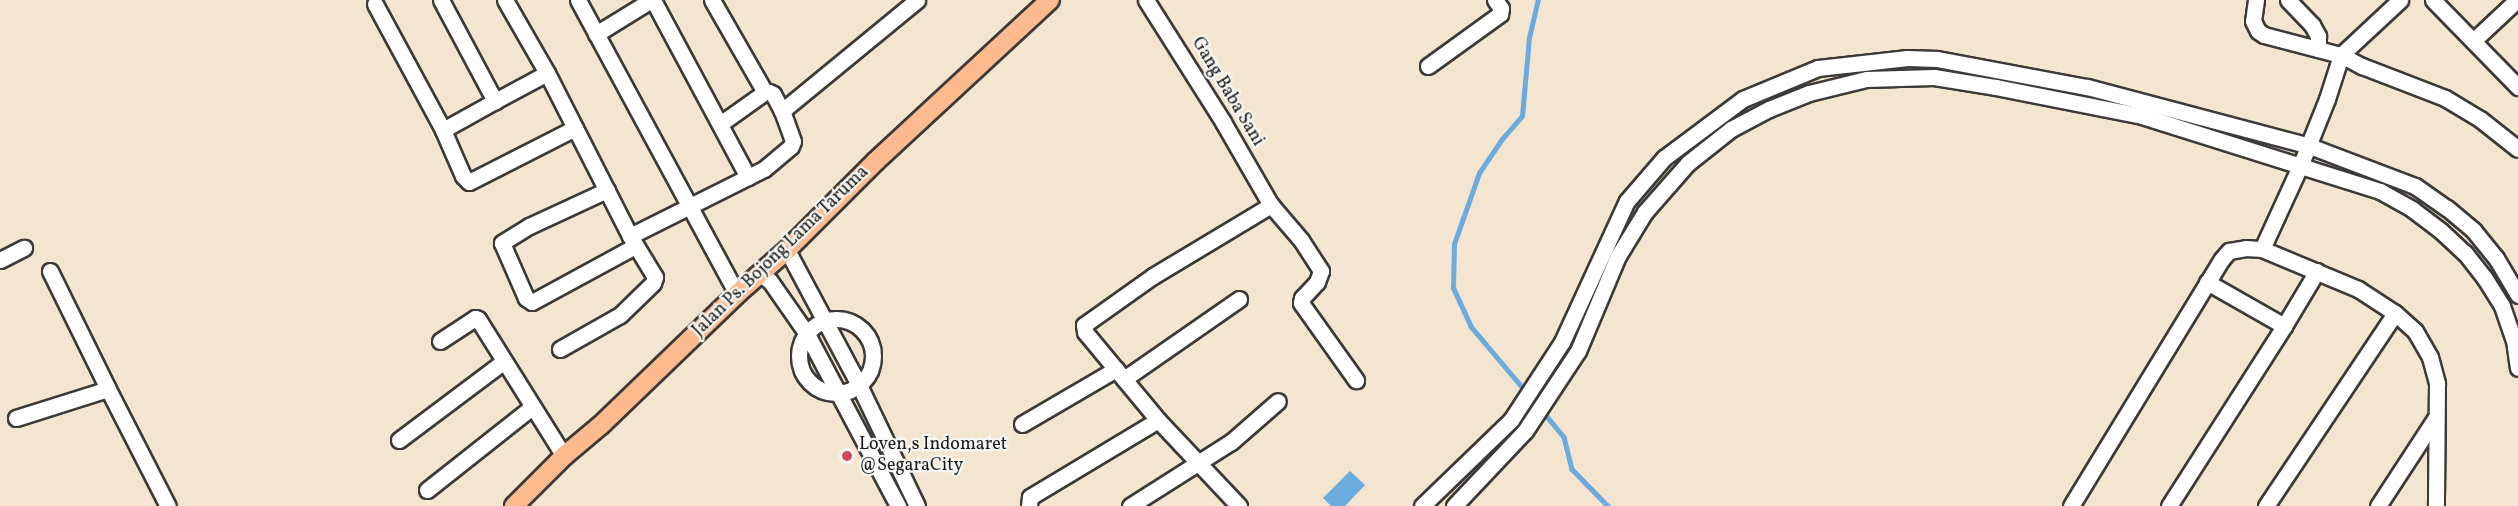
<!DOCTYPE html>
<style>
body{margin:0}
#map{position:relative;width:2518px;height:506px;overflow:hidden;background:#f4e5d0;font-family:Vollkorn,serif}
div>[style]{position:absolute}
[style*='--x']{left:calc(var(--x)*1px);top:calc(var(--y)*1px);width:calc(var(--w)*1px);rotate:calc(var(--a)*1deg)}
.water>*{inset:0;background:#6babde}
.stream>*{height:4.5px;margin:-2.25px;padding:0 2.25px;transform-origin:2.25px;border-radius:2.25px;background:#6babde}
.roads{filter:drop-shadow(2px 0 #3c3a37) drop-shadow(-2px 0 #3c3a37) drop-shadow(0 2px #3c3a37) drop-shadow(0 -2px #3c3a37)}
.minor>*{height:15px;margin:-7.5px;padding:0 7.5px;transform-origin:7.5px;border-radius:7.5px;background:#fff}
.minor>.ring{margin:-7.5px;padding:0;box-sizing:content-box;background:none;border:15px solid #fff;border-radius:50%}
.major>*{height:18px;margin:-9px;padding:0 9px;transform-origin:9px;border-radius:9px;background:#fcba8e}
.dots>*{width:16px;height:16px;translate:-50% -50%;box-sizing:border-box;border:3px solid #f6f6f2;border-radius:50%}
span{translate:-50% -50%;white-space:nowrap;text-align:center;line-height:1.15;-webkit-text-stroke:4.5px #f6f6f2;paint-order:stroke}
.street-label{font-size:18px;color:#1c1c1c}
.poi-label{font-size:18px;color:#1c1c1c}
.left{translate:0 -50%;text-align:left}
</style>
<div id="map">
<div class="water">
<div style="clip-path:polygon(1350px 471px,1365px 485px,1345px 506px,1331px 506px,1323px 498px)"></div>
</div>
<div class="stream">
<div style="--x:1525;--y:391;--w:84;--a:-130.2"></div>
<div style="--x:1471;--y:327;--w:43;--a:-114.8"></div>
<div style="--x:1453;--y:288;--w:44;--a:-88.7"></div>
<div style="--x:1454;--y:244;--w:75;--a:-70.6"></div>
<div style="--x:1479;--y:173;--w:41;--a:-55.9"></div>
<div style="--x:1502;--y:139;--w:30;--a:-49"></div>
<div style="--x:1522;--y:116;--w:78;--a:-84.9"></div>
<div style="--x:1529;--y:38;--w:39;--a:-77"></div>
<div style="--x:1531;--y:397;--w:52;--a:50.5"></div>
<div style="--x:1564;--y:437;--w:33;--a:76"></div>
<div style="--x:1572;--y:469;--w:52;--a:45.8"></div>
</div>
<div class="roads">
<div class="minor">
<div style="--x:441;--y:0;--w:115;--a:61.9"></div>
<div style="--x:495;--y:101;--w:59;--a:-28.3"></div>
<div style="--x:505;--y:0;--w:84;--a:60.1"></div>
<div style="--x:547;--y:73;--w:183;--a:63"></div>
<div style="--x:630;--y:236;--w:48;--a:58.6"></div>
<div style="--x:655;--y:277;--w:6;--a:108"></div>
<div style="--x:653;--y:283;--w:46;--a:135.9"></div>
<div style="--x:620;--y:315;--w:69;--a:150.5"></div>
<div style="--x:578;--y:0;--w:334;--a:61.6"></div>
<div style="--x:653;--y:0;--w:201;--a:61.8"></div>
<div style="--x:712;--y:0;--w:106;--a:60.1"></div>
<div style="--x:1146;--y:0;--w:144;--a:57.7"></div>
<div style="--x:1223;--y:122;--w:96;--a:60"></div>
<div style="--x:1271;--y:205;--w:46;--a:49.4"></div>
<div style="--x:1301;--y:240;--w:37;--a:57"></div>
<div style="--x:1321;--y:271;--w:12;--a:110"></div>
<div style="--x:1317;--y:282;--w:22;--a:133"></div>
<div style="--x:1302;--y:298;--w:5;--a:101"></div>
<div style="--x:1301;--y:303;--w:95;--a:54.5"></div>
<div style="--x:2256;--y:0;--w:21;--a:98"></div>
<div style="--x:2253;--y:21;--w:11;--a:63"></div>
<div style="--x:2258;--y:31;--w:7;--a:34"></div>
<div style="--x:2264;--y:35;--w:80;--a:14.6"></div>
<div style="--x:2341;--y:55;--w:24;--a:28"></div>
<div style="--x:2362;--y:66;--w:89;--a:21.1"></div>
<div style="--x:2445;--y:98;--w:41;--a:31"></div>
<div style="--x:2480;--y:119;--w:48;--a:38.3"></div>
<div style="--x:2288;--y:0;--w:35;--a:46"></div>
<div style="--x:2312;--y:25;--w:13;--a:61"></div>
<div style="--x:2318;--y:36;--w:13;--a:90"></div>
<div style="--x:2433;--y:0;--w:122;--a:45.7"></div>
<div style="--x:375;--y:4;--w:143;--a:61.6"></div>
<div style="--x:443;--y:130;--w:60;--a:-29.1"></div>
<div style="--x:596;--y:34;--w:65;--a:-31.7"></div>
<div style="--x:2473;--y:41;--w:60;--a:-43"></div>
<div style="--x:1428;--y:66;--w:89;--a:-35.8"></div>
<div style="--x:1500;--y:14;--w:6;--a:-81"></div>
<div style="--x:1501;--y:8;--w:10;--a:-127"></div>
<div style="--x:782;--y:111;--w:175;--a:-39.4"></div>
<div style="--x:443;--y:130;--w:50;--a:66.5"></div>
<div style="--x:463;--y:176;--w:8;--a:45"></div>
<div style="--x:469;--y:182;--w:119;--a:-27"></div>
<div style="--x:607;--y:190;--w:86;--a:155.2"></div>
<div style="--x:529;--y:226;--w:32;--a:148"></div>
<div style="--x:502;--y:243;--w:60;--a:66.4"></div>
<div style="--x:526;--y:298;--w:7;--a:34"></div>
<div style="--x:532;--y:302;--w:117;--a:-28.5"></div>
<div style="--x:630;--y:236;--w:150;--a:-26.6"></div>
<div style="--x:764;--y:169;--w:35;--a:-40"></div>
<div style="--x:791;--y:146;--w:5;--a:-68"></div>
<div style="--x:793;--y:141;--w:32;--a:-110"></div>
<div style="--x:782;--y:111;--w:19;--a:-118"></div>
<div style="--x:773;--y:94;--w:4;--a:-153"></div>
<div style="--x:769;--y:92;--w:4;--a:180"></div>
<div style="--x:765;--y:92;--w:55;--a:144.6"></div>
<div style="--x:2262;--y:249;--w:104;--a:22.6"></div>
<div style="--x:2358;--y:289;--w:44;--a:33"></div>
<div style="--x:2395;--y:313;--w:27;--a:42"></div>
<div style="--x:2415;--y:331;--w:30;--a:60"></div>
<div style="--x:2430;--y:357;--w:28;--a:75"></div>
<div style="--x:2437;--y:384;--w:122;--a:90.5"></div>
<div style="--x:787;--y:250;--w:153;--a:61.9"></div>
<div style="--x:859;--y:385;--w:134;--a:64.4"></div>
<div style="--x:0;--y:260;--w:27;--a:-27"></div>
<div style="--x:50;--y:271;--w:131;--a:63.8"></div>
<div style="--x:760;--y:274;--w:12;--a:35"></div>
<div style="--x:770;--y:281;--w:65;--a:55.1"></div>
<div style="--x:807;--y:334;--w:195;--a:62.1"></div>
<div style="--x:2207;--y:282;--w:89;--a:29.7"></div>
<div style="--x:2284;--y:326;--w:64;--a:-59"></div>
<div class="ring" style="left:799px;top:319px;width:59px;height:59px"></div>
<div style="--x:440;--y:341;--w:42;--a:-33.3"></div>
<div style="--x:475;--y:318;--w:3;--a:18"></div>
<div style="--x:478;--y:319;--w:162;--a:57.9"></div>
<div style="--x:1124;--y:379;--w:140;--a:-34.8"></div>
<div style="--x:16;--y:418;--w:96;--a:-17.5"></div>
<div style="--x:108;--y:389;--w:131;--a:62.9"></div>
<div style="--x:1022;--y:424;--w:109;--a:-30.3"></div>
<div style="--x:399;--y:440;--w:130;--a:-36.9"></div>
<div style="--x:427;--y:490;--w:134;--a:-38.3"></div>
<div style="--x:1029;--y:506;--w:9;--a:-84"></div>
<div style="--x:1030;--y:497;--w:149;--a:-31"></div>
<div style="--x:1130;--y:506;--w:120;--a:-32.4"></div>
<div style="--x:1231;--y:442;--w:62;--a:-41.1"></div>
<div style="--x:1239;--y:506;--w:118;--a:-133.3"></div>
<div style="--x:1158;--y:420;--w:114;--a:-129.7"></div>
<div style="--x:1085;--y:332;--w:7;--a:-98"></div>
<div style="--x:1084;--y:325;--w:85;--a:-35.4"></div>
<div style="--x:1153;--y:276;--w:138;--a:-31"></div>
<div style="--x:1422;--y:506;--w:124;--a:-44"></div>
<div style="--x:1511;--y:420;--w:93;--a:-56.8"></div>
<div style="--x:1562;--y:342;--w:155;--a:-65.3"></div>
<div style="--x:1627;--y:201;--w:57;--a:-49.3"></div>
<div style="--x:1664;--y:158;--w:99;--a:-36.8"></div>
<div style="--x:1743;--y:99;--w:81;--a:-22.5"></div>
<div style="--x:1818;--y:68;--w:90;--a:-6.4"></div>
<div style="--x:1907;--y:58;--w:30;--a:2"></div>
<div style="--x:1937;--y:59;--w:153;--a:10.6"></div>
<div style="--x:2087;--y:87;--w:228;--a:14.8"></div>
<div style="--x:2307;--y:145;--w:116;--a:20.8"></div>
<div style="--x:2415;--y:186;--w:39;--a:35"></div>
<div style="--x:2447;--y:208;--w:35;--a:40"></div>
<div style="--x:2474;--y:231;--w:35;--a:51"></div>
<div style="--x:2496;--y:258;--w:43;--a:59.3"></div>
<div style="--x:1454;--y:506;--w:103;--a:-46.6"></div>
<div style="--x:1525;--y:431;--w:96;--a:-56.5"></div>
<div style="--x:1578;--y:351;--w:103;--a:-67.2"></div>
<div style="--x:1618;--y:256;--w:52;--a:-58.5"></div>
<div style="--x:1645;--y:212;--w:65;--a:-48.7"></div>
<div style="--x:1688;--y:163;--w:55;--a:-38.3"></div>
<div style="--x:1731;--y:129;--w:43;--a:-27.8"></div>
<div style="--x:1769;--y:109;--w:43;--a:-21.8"></div>
<div style="--x:1809;--y:93;--w:59;--a:-13.8"></div>
<div style="--x:1866;--y:79;--w:68;--a:-1.7"></div>
<div style="--x:1934;--y:77;--w:63;--a:9.2"></div>
<div style="--x:1996;--y:87;--w:149;--a:11.2"></div>
<div style="--x:2142;--y:116;--w:250;--a:17.5"></div>
<div style="--x:2380;--y:191;--w:37;--a:29"></div>
<div style="--x:2412;--y:209;--w:36;--a:37"></div>
<div style="--x:2441;--y:231;--w:33;--a:43"></div>
<div style="--x:2465;--y:253;--w:31;--a:52"></div>
<div style="--x:2484;--y:277;--w:34;--a:58"></div>
<div style="--x:2502;--y:306;--w:36;--a:71"></div>
<div style="--x:2514;--y:340;--w:28;--a:82"></div>
<div style="--x:2071;--y:506;--w:289;--a:-58.6"></div>
<div style="--x:2222;--y:259;--w:11;--a:-49"></div>
<div style="--x:2229;--y:251;--w:17;--a:-10"></div>
<div style="--x:2246;--y:248;--w:16;--a:4"></div>
<div style="--x:2262;--y:249;--w:94;--a:-65.4"></div>
<div style="--x:2301;--y:164;--w:70;--a:-68.2"></div>
<div style="--x:2327;--y:99;--w:46;--a:-72.3"></div>
<div style="--x:2341;--y:55;--w:81;--a:-43"></div>
<div style="--x:2169;--y:506;--w:214;--a:-57.4"></div>
<div style="--x:2266;--y:506;--w:232;--a:-56.2"></div>
<div style="--x:2378;--y:506;--w:104;--a:-56.8"></div>
</div>
<div class="major">
<div style="--x:514;--y:506;--w:71;--a:-45"></div>
<div style="--x:564;--y:456;--w:48;--a:-40"></div>
<div style="--x:601;--y:425;--w:189;--a:-43.9"></div>
<div style="--x:737;--y:294;--w:67;--a:-41.3"></div>
<div style="--x:787;--y:250;--w:126;--a:-45"></div>
<div style="--x:876;--y:161;--w:237;--a:-42.8"></div>
</div>
</div>
<div class="dots">
<div style="left:847px;top:456px;background:#d1495b"></div>
</div>
<div class="street-label">
<span style="left:1227px;top:92px;rotate:59deg">Gang Baba Sani</span>
<span style="left:781px;top:252px;rotate:-44deg">Jalan Ps. Bojong Lama Taruma</span>
</div>
<div class="poi-label">
<span class="left" style="left:859px;top:456px">Loven,s Indomaret<br>@SegaraCity</span>
</div>
</div>
